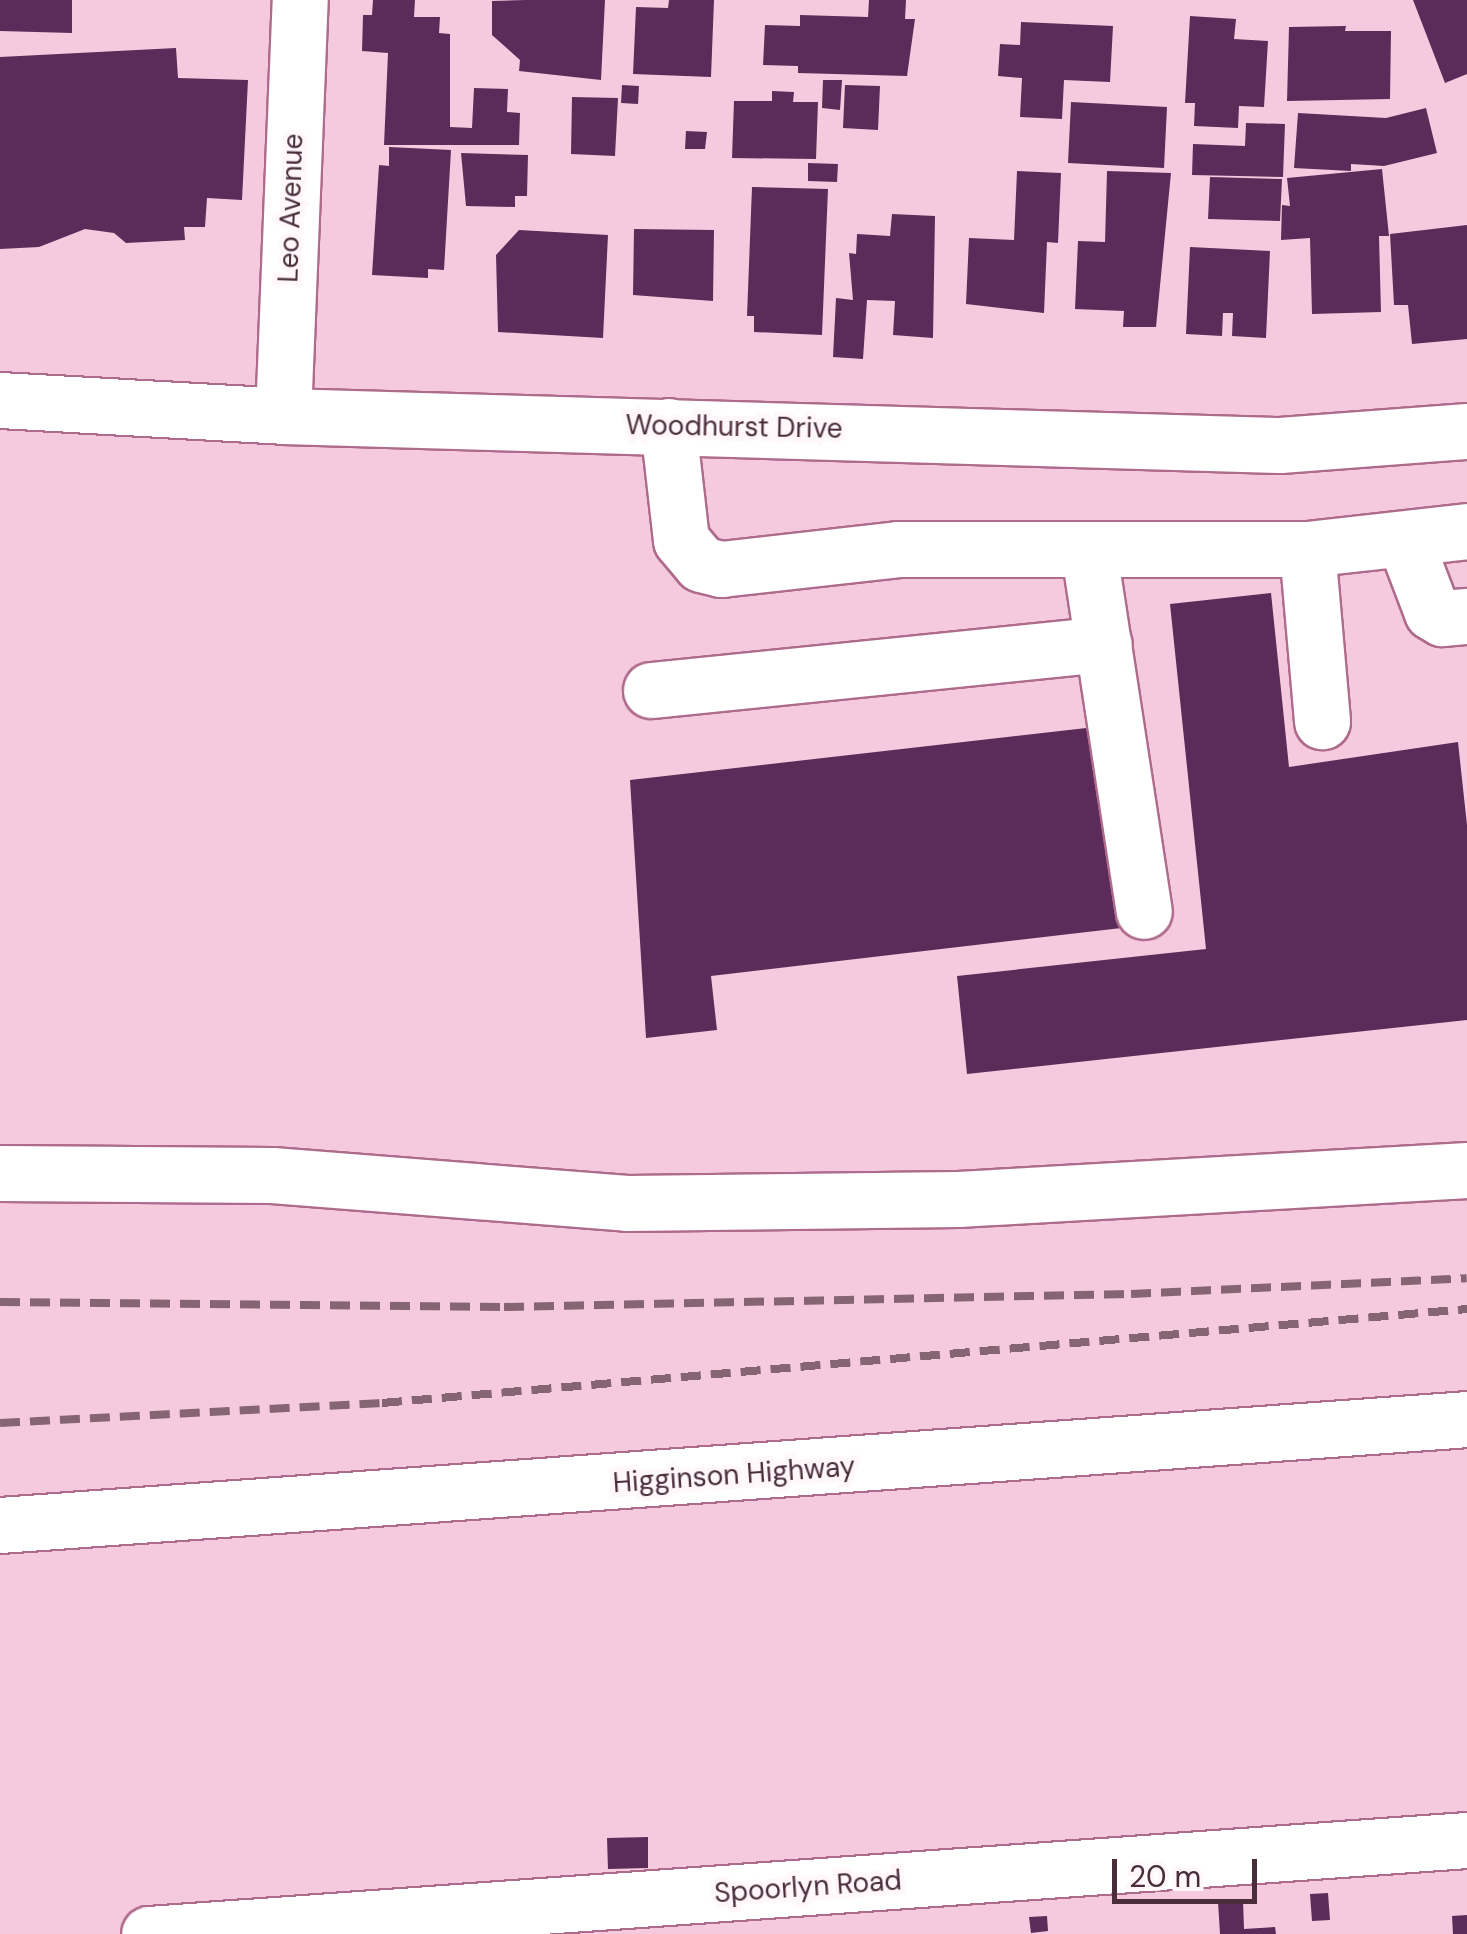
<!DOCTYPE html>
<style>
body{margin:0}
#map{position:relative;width:1467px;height:1934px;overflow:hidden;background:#f6cade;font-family:"DM Sans",sans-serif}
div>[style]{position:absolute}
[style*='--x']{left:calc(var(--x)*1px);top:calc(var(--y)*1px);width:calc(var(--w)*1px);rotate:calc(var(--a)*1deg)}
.building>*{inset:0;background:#5b2c59}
.roads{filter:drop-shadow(2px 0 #ae6b8c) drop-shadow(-2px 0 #ae6b8c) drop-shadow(0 2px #ae6b8c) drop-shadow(0 -2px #ae6b8c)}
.minor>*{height:55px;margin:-27.5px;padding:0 27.5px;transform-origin:27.5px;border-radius:27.5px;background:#fff}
.highway>*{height:55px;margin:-27.5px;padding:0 27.5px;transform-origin:27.5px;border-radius:27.5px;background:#fff}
.rail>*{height:8px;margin-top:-4px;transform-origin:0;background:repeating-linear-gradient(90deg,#856474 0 20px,transparent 0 30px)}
span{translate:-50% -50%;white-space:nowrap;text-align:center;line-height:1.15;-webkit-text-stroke:10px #fff7fa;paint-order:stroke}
.street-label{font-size:28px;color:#492d3b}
.scale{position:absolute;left:1112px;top:1859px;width:145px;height:45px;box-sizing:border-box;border:5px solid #492d3b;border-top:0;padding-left:12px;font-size:30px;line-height:35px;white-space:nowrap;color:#492d3b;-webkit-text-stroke:8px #fff7fa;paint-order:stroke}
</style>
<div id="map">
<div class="building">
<div style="clip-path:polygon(0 0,72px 0,72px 33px,0 31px)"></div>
<div style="clip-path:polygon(373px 0,415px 0,414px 17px,440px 17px,439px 33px,450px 34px,450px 127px,472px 128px,474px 88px,508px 89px,507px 112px,520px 113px,519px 145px,384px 145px,388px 53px,362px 51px,363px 15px,372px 15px)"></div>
<div style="clip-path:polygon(526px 0,605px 0,601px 80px,519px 71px,520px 60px,492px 35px,492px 1px)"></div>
<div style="clip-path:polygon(669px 0,714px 0,711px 77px,633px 74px,636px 7px,668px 8px)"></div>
<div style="clip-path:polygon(869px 0,906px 0,905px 19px,915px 19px,907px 76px,798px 73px,798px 66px,763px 65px,765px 25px,800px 26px,800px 15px,868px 17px)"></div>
<div style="clip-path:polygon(1413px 0,1467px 0,1467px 74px,1445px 83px)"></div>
<div style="clip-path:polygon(1190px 16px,1236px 19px,1234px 39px,1268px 41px,1264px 107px,1239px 106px,1238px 128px,1194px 126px,1195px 103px,1185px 103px)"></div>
<div style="clip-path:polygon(1021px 22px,1113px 26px,1110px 82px,1064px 80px,1062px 119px,1020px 117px,1022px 78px,998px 76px,1000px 44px,1020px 45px)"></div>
<div style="clip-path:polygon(1346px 26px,1345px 31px,1391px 31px,1390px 99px,1287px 101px,1289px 27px)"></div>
<div style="clip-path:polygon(176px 48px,178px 78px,248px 80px,242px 200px,207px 198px,205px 227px,184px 227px,185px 240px,126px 243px,114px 233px,85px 229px,39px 247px,0 249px,0 57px)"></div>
<div style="clip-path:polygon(823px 80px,842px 80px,840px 110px,822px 108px)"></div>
<div style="clip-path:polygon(622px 85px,639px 86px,638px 104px,621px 103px)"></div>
<div style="clip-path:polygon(845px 85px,880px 86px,878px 130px,843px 128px)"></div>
<div style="clip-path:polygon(772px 91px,794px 92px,793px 102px,818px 102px,816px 159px,732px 158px,734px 101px,772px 101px)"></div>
<div style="clip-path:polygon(572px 97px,618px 98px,615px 156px,571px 154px)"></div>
<div style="clip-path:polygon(1071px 102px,1167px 107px,1164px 168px,1068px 163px)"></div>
<div style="clip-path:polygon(1426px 108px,1437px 153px,1384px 166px,1351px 164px,1351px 171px,1294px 168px,1298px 113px,1386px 118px)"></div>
<div style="clip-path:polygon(1246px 123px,1285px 124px,1283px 177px,1192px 175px,1193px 144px,1245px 146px)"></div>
<div style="clip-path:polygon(686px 131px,707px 132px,705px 149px,685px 149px)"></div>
<div style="clip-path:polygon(389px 147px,451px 150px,444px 270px,428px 269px,428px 278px,372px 275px,379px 165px,389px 166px)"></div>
<div style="clip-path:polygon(461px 153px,528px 155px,527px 196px,515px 196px,515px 207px,466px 206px)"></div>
<div style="clip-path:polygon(808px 163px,838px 164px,837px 182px,808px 181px)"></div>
<div style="clip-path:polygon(1382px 169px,1389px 236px,1379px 236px,1381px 312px,1312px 314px,1310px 238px,1281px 240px,1282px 205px,1290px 206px,1287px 178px)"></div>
<div style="clip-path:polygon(1017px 171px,1061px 173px,1058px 243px,1047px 242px,1044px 313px,966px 304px,969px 238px,1014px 240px)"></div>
<div style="clip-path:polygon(1107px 171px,1171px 173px,1156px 327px,1123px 327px,1124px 311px,1075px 309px,1078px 241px,1105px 242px)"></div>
<div style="clip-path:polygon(1210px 177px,1282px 179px,1280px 221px,1208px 219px)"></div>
<div style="clip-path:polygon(752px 187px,828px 189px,822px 335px,754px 332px,754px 316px,747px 316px)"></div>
<div style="clip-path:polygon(892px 214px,935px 216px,933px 338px,893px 335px,895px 301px,867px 300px,863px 359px,833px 357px,836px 298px,853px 300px,849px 253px,856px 254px,857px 234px,890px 236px)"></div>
<div style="clip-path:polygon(1467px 225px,1467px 339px,1412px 344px,1408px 305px,1394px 305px,1390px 234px)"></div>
<div style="clip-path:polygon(634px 229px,714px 230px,713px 301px,633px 295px)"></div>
<div style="clip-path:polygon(519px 230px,608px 235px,603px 338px,498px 332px,496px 255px)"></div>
<div style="clip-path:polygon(1190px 247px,1270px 251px,1266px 338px,1232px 336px,1233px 313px,1223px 313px,1222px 336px,1186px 334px)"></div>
<div style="clip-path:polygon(1271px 593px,1289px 767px,1458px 742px,1467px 825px,1467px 1020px,967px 1074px,957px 976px,1206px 949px,1170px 604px)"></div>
<div style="clip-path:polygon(1104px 726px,1130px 927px,711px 976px,717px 1030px,646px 1038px,630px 780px)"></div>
<div style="clip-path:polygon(648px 1837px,648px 1868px,608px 1869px,607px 1838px)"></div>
<div style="clip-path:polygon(1328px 1893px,1330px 1920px,1312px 1921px,1310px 1894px)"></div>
<div style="clip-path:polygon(1243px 1900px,1244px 1929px,1275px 1927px,1276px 1934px,1220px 1934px,1218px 1902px)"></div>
<div style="clip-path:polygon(1467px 1915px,1467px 1934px,1453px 1934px,1452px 1916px)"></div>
<div style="clip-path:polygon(1047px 1916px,1048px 1931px,1031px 1933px,1029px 1917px)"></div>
</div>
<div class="roads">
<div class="minor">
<div style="--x:0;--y:400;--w:283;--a:3.2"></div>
<div style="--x:283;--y:416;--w:997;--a:1.67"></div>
<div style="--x:1280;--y:445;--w:188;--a:-4.3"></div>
<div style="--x:283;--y:416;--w:416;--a:-87.7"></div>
<div style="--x:668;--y:426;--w:115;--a:83.5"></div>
<div style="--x:681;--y:540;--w:31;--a:50"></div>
<div style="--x:701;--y:564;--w:21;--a:14"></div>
<div style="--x:721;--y:569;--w:178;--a:-6.4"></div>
<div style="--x:898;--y:549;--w:409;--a:0"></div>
<div style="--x:1307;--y:549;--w:161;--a:-6.4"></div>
<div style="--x:1405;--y:541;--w:76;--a:69.2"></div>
<div style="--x:1432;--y:612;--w:12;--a:31"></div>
<div style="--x:1442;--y:618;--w:25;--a:-5"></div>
<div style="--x:1307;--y:549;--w:173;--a:85"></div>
<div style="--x:1089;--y:553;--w:362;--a:81.3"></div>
<div style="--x:651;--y:690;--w:455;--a:-5.8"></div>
<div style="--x:149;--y:1934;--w:1321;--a:-4.08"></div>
</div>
<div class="highway">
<div style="--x:0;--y:1173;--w:272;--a:0.4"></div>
<div style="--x:272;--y:1175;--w:356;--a:4.5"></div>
<div style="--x:627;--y:1203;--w:331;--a:-0.7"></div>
<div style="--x:958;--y:1199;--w:510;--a:-3.26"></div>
<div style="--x:0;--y:1525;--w:1471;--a:-4.13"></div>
</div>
</div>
<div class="rail">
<div style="--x:0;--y:1302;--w:504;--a:0.57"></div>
<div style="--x:504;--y:1307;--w:627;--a:-1.19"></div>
<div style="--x:1131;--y:1294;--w:336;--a:-2.7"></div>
<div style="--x:0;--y:1423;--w:383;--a:-3"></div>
<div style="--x:382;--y:1403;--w:1089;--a:-4.95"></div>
</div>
<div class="street-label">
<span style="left:291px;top:208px;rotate:-88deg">Leo Avenue</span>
<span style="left:734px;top:427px;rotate:1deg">Woodhurst Drive</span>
<span style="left:734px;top:1475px;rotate:-4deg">Higginson Highway</span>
<span style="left:808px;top:1887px;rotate:-4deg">Spoorlyn Road</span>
</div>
<div class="scale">20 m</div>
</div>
